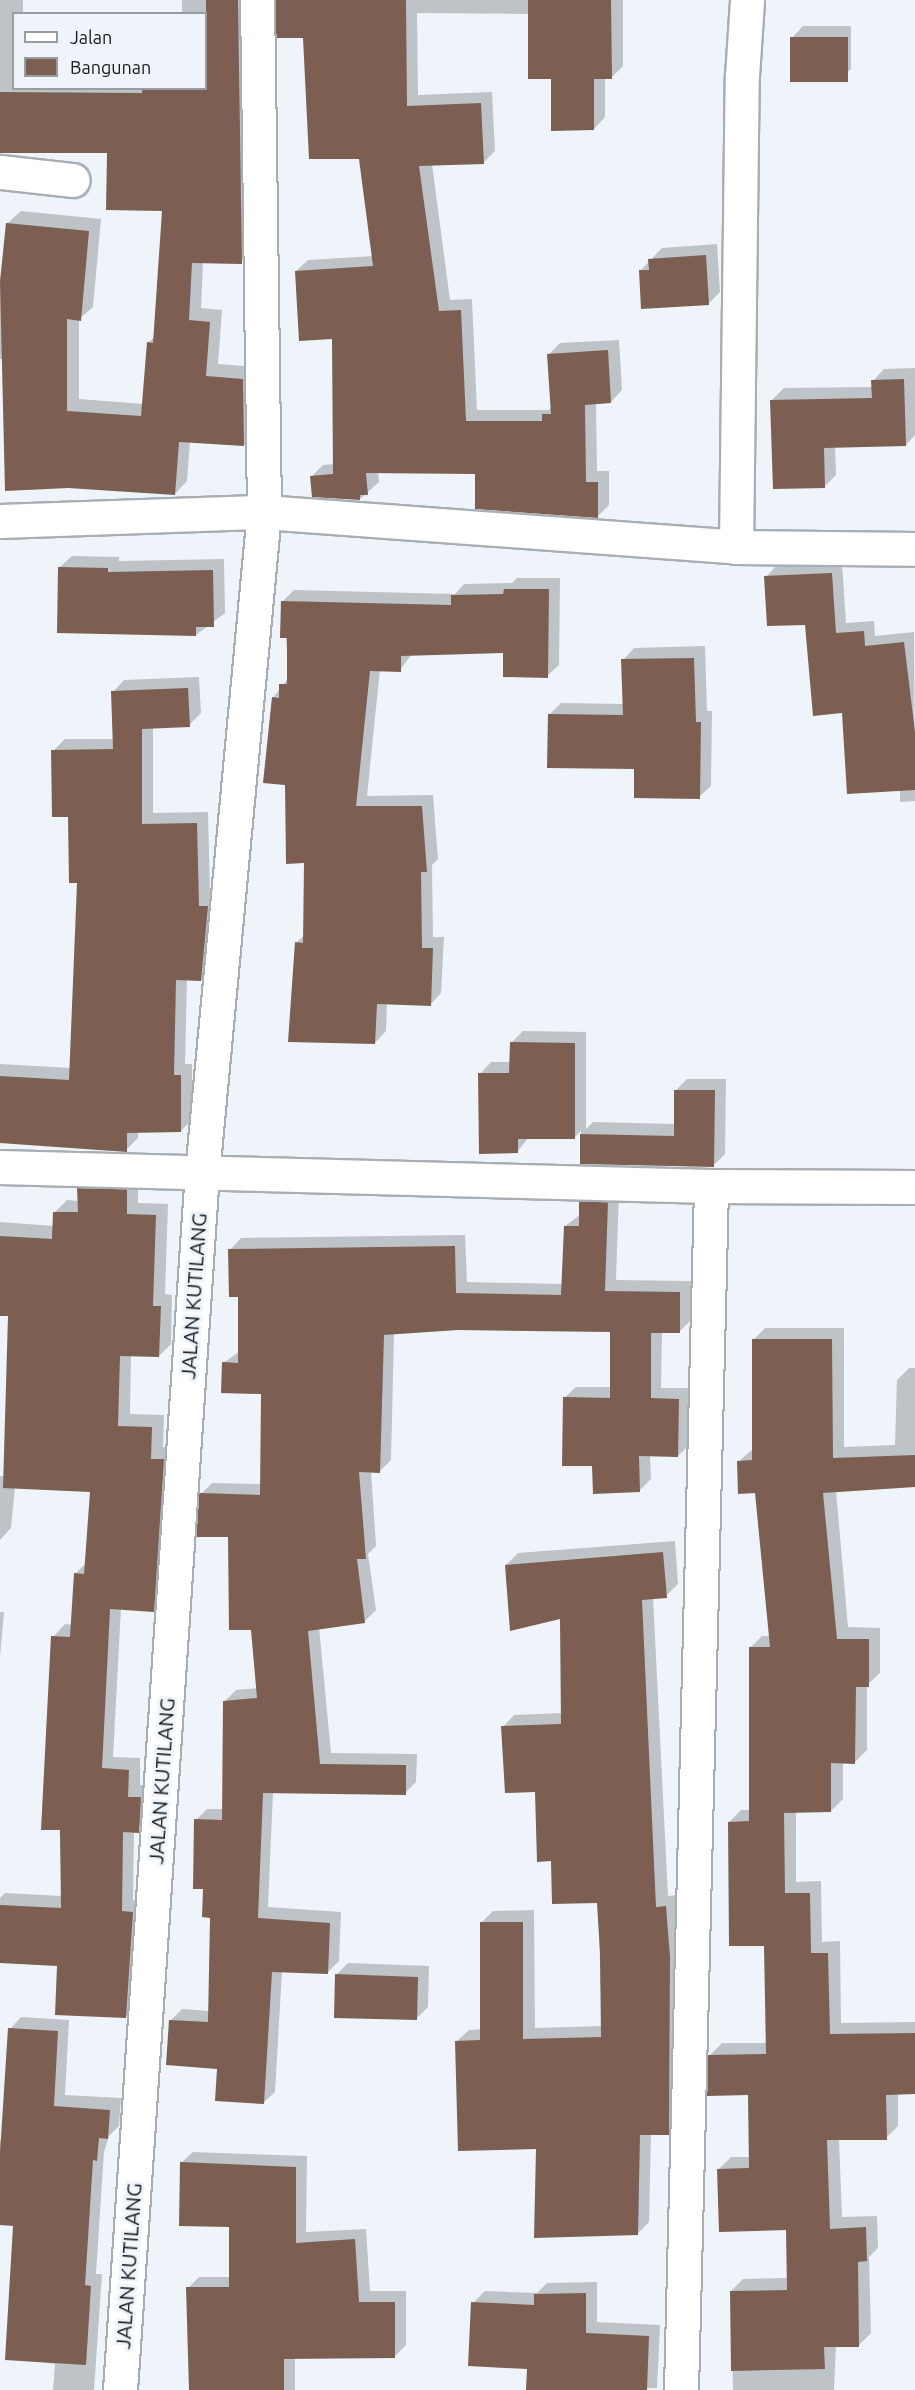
<!DOCTYPE html>
<style>
body{margin:0}
#map{position:relative;width:915px;height:2390px;overflow:hidden;background:#eef4f9;font-family:Ubuntu,sans-serif}
div>[style]{position:absolute}
[style*='--x']{left:calc(var(--x)*1px);top:calc(var(--y)*1px);width:calc(var(--w)*1px);rotate:calc(var(--a)*1deg)}
.shadow>*{inset:0;background:#0003}
.building>*{inset:0;background:#7c5e52}
.roads{filter:drop-shadow(2px 0 #a9aeb3) drop-shadow(-2px 0 #a9aeb3) drop-shadow(0 2px #a9aeb3) drop-shadow(0 -2px #a9aeb3)}
.minor>*{height:33px;margin:-16.5px;padding:0 16.5px;transform-origin:16.5px;border-radius:16.5px;background:#fff}
span{translate:-50% -50%;white-space:nowrap;text-align:center;line-height:1.15;-webkit-text-stroke:6px #eef4f9;paint-order:stroke}
.street-label{font-size:21px;color:#181a1c}
.legend{position:absolute;left:12px;top:12px;width:195px;height:78px;box-sizing:border-box;background:#eef4f9;border:2px solid #989da1;margin:0;padding:8px 10px;list-style:none;font-size:18px;color:#181a1c}
.legend li{display:flex;align-items:center;gap:12px;height:30px}
.legend b{width:30px;border:2px solid #989da1}
</style>
<div id="map">
<div class="shadow">
<div style="clip-path:polygon(0 0,23px 0,23px 14px,14px 14px,14px 88px,206px 88px,206px 14px,182px 14px,182px 0,251px 0,254px 249px,241px 262px,203px 262px,201px 308px,222px 310px,218px 364px,256px 367px,256px 432px,244px 445px,190px 441px,187px 481px,175px 494px,68px 487px,5px 359px,0 359px,0 287px,8px 223px,21px 211px,101px 219px,93px 307px,79px 319px,79px 399px,144px 404px,148px 343px,155px 336px,164px 209px,129px 152px,0 152px)"></div>
<div style="clip-path:polygon(275px 0,623px 0,623px 66px,612px 77px,605px 77px,605px 117px,594px 129px,552px 77px,529px 14px,417px 13px,418px 95px,492px 92px,495px 151px,483px 163px,432px 164px,450px 300px,472px 299px,477px 410px,549px 410px,552px 406px,548px 355px,560px 343px,619px 340px,622px 390px,611px 402px,596px 403px,597px 471px,609px 471px,609px 505px,598px 516px,477px 472px,378px 471px,379px 482px,360px 499px,311px 477px,323px 465px,334px 464px,333px 337px,296px 271px,308px 260px,374px 256px,360px 158px,305px 37px,278px 36px)"></div>
<div style="clip-path:polygon(803px 26px,851px 26px,851px 69px,839px 80px,792px 38px)"></div>
<div style="clip-path:polygon(717px 244px,720px 292px,708px 304px,640px 271px,662px 248px)"></div>
<div style="clip-path:polygon(915px 368px,915px 435px,906px 445px,835px 446px,836px 475px,824px 487px,772px 400px,784px 388px,873px 387px,873px 381px,884px 369px)"></div>
<div style="clip-path:polygon(72px 556px,119px 557px,119px 561px,224px 559px,225px 613px,196px 635px,60px 567px)"></div>
<div style="clip-path:polygon(842px 563px,846px 623px,874px 621px,875px 636px,914px 632px,915px 801px,900px 802px,900px 789px,844px 712px,806px 623px,766px 577px,776px 566px)"></div>
<div style="clip-path:polygon(517px 578px,560px 578px,559px 665px,547px 676px,504px 652px,412px 654px,400px 670px,380px 669px,367px 796px,433px 795px,438px 859px,432px 865px,433px 937px,444px 937px,441px 993px,430px 1005px,387px 1003px,386px 1031px,375px 1043px,296px 943px,305px 934px,306px 862px,286px 784px,273px 698px,289px 677px,283px 601px,294px 590px,455px 594px,464px 584px,512px 583px)"></div>
<div style="clip-path:polygon(705px 646px,707px 711px,712px 711px,711px 786px,699px 797px,636px 767px,549px 715px,561px 703px,624px 704px,623px 660px,634px 648px)"></div>
<div style="clip-path:polygon(199px 677px,201px 713px,189px 725px,153px 727px,153px 813px,208px 812px,210px 894px,219px 895px,212px 968px,201px 980px,187px 979px,185px 1064px,192px 1064px,192px 1119px,181px 1131px,138px 1131px,138px 1138px,126px 1150px,0 1141px,0 1064px,71px 1068px,78px 882px,69px 816px,53px 751px,65px 739px,114px 739px,113px 692px,124px 680px)"></div>
<div style="clip-path:polygon(523px 1031px,586px 1032px,586px 1129px,593px 1122px,675px 1124px,676px 1090px,687px 1079px,726px 1079px,725px 1154px,713px 1166px,581px 1162px,581px 1131px,575px 1137px,529px 1137px,517px 1152px,480px 1074px,491px 1062px,511px 1062px,511px 1043px)"></div>
<div style="clip-path:polygon(91px 1176px,138px 1178px,138px 1203px,168px 1204px,165px 1294px,172px 1295px,171px 1344px,159px 1356px,131px 1355px,130px 1414px,164px 1415px,163px 1447px,175px 1448px,165px 1598px,153px 1610px,121px 1608px,113px 1757px,140px 1758px,140px 1785px,153px 1785px,150px 1819px,134px 1831px,133px 1900px,145px 1900px,138px 2004px,126px 2016px,59px 1965px,0 1962px,0 1898px,5px 1893px,62px 1896px,53px 1637px,65px 1624px,73px 1625px,75px 1574px,86px 1563px,91px 1490px,10px 1315px,0 1314px,0 1222px,54px 1226px,55px 1212px,67px 1200px,79px 1201px,79px 1188px)"></div>
<div style="clip-path:polygon(592px 1191px,619px 1191px,616px 1280px,691px 1281px,690px 1321px,679px 1332px,662px 1332px,661px 1388px,690px 1388px,689px 1445px,678px 1456px,650px 1455px,651px 1479px,639px 1491px,593px 1465px,564px 1398px,576px 1387px,611px 1387px,611px 1330px,458px 1328px,394px 1332px,391px 1460px,380px 1471px,371px 1471px,376px 1546px,368px 1554px,376px 1610px,365px 1621px,319px 1627px,331px 1753px,417px 1754px,416px 1782px,405px 1793px,273px 1792px,268px 1907px,341px 1912px,339px 1961px,327px 1973px,282px 1971px,275px 2092px,263px 2103px,219px 2067px,171px 2020px,182px 2009px,209px 2011px,212px 1916px,196px 1820px,207px 1809px,223px 1809px,224px 1702px,236px 1690px,258px 1688px,253px 1628px,229px 1536px,201px 1494px,212px 1483px,262px 1484px,263px 1392px,223px 1363px,239px 1352px,239px 1295px,230px 1250px,241px 1238px,465px 1235px,467px 1282px,563px 1284px,565px 1226px,580px 1215px,580px 1202px)"></div>
<div style="clip-path:polygon(765px 1328px,844px 1328px,844px 1447px,895px 1445px,897px 1380px,909px 1368px,915px 1368px,915px 1486px,836px 1491px,848px 1627px,880px 1628px,880px 1673px,867px 1685px,867px 1750px,855px 1762px,843px 1762px,843px 1799px,831px 1811px,796px 1811px,796px 1882px,821px 1881px,822px 1942px,840px 1941px,841px 2023px,915px 2022px,915px 2093px,898px 2093px,898px 2126px,886px 2138px,839px 2139px,842px 2217px,877px 2216px,878px 2248px,869px 2257px,871px 2333px,859px 2345px,836px 2345px,834px 2390px,733px 2390px,731px 2291px,743px 2279px,788px 2278px,787px 2229px,719px 2169px,731px 2157px,750px 2157px,749px 2094px,710px 2055px,722px 2043px,767px 2043px,766px 1944px,729px 1822px,741px 1810px,751px 1810px,750px 1648px,762px 1636px,770px 1636px,756px 1492px,738px 1462px,753px 1449px,753px 1340px)"></div>
<div style="clip-path:polygon(0 1476px,16px 1477px,11px 1528px,0 1540px)"></div>
<div style="clip-path:polygon(675px 1541px,678px 1584px,666px 1596px,653px 1597px,668px 1896px,677px 1895px,680px 2122px,668px 2134px,651px 2134px,649px 2222px,638px 2233px,538px 2148px,457px 2041px,469px 2030px,482px 2029px,482px 1922px,493px 1911px,534px 1910px,535px 2028px,602px 2026px,598px 1902px,552px 1860px,536px 1790px,503px 1727px,514px 1715px,563px 1713px,561px 1617px,506px 1565px,518px 1553px)"></div>
<div style="clip-path:polygon(0 1612px,4px 1612px,0 1657px)"></div>
<div style="clip-path:polygon(348px 1963px,429px 1966px,428px 2007px,416px 2019px,336px 1975px)"></div>
<div style="clip-path:polygon(21px 2017px,69px 2020px,65px 2095px,121px 2098px,119px 2126px,109px 2136px,104px 2152px,96px 2274px,102px 2274px,94px 2390px,53px 2390px,55px 2364px,6px 2358px,14px 2225px,0 2224px,0 2141px,5px 2141px,10px 2029px)"></div>
<div style="clip-path:polygon(193px 2152px,307px 2156px,306px 2232px,366px 2229px,370px 2291px,406px 2291px,406px 2345px,394px 2357px,295px 2357px,295px 2390px,189px 2390px,188px 2288px,199px 2277px,231px 2277px,230px 2226px,181px 2163px)"></div>
<div style="clip-path:polygon(597px 2282px,597px 2322px,660px 2325px,657px 2388px,528px 2390px,529px 2368px,473px 2303px,485px 2291px,537px 2293px,547px 2283px)"></div>
</div>
<div class="building">
<div style="clip-path:polygon(206px 0,238px 0,242px 264px,192px 263px,189px 320px,210px 322px,206px 376px,243px 379px,244px 446px,179px 442px,175px 495px,68px 488px,5px 491px,0 281px,6px 223px,89px 231px,81px 321px,67px 319px,67px 411px,141px 416px,147px 342px,153px 343px,162px 211px,106px 210px,107px 153px,0 153px,0 92px,142px 93px,142px 88px,206px 88px)"></div>
<div style="clip-path:polygon(276px 0,406px 0,407px 106px,481px 103px,484px 164px,419px 166px,439px 311px,461px 310px,466px 421px,542px 421px,542px 414px,551px 414px,547px 354px,608px 350px,611px 403px,585px 405px,586px 482px,598px 482px,598px 518px,475px 509px,475px 474px,366px 473px,368px 495px,360px 495px,360px 500px,312px 497px,310px 476px,333px 474px,332px 339px,299px 341px,295px 271px,373px 266px,359px 159px,309px 159px,303px 38px,276px 38px)"></div>
<div style="clip-path:polygon(528px 0,611px 0,612px 79px,594px 79px,594px 130px,551px 131px,551px 79px,528px 79px)"></div>
<div style="clip-path:polygon(790px 37px,848px 37px,848px 82px,790px 82px)"></div>
<div style="clip-path:polygon(706px 255px,709px 305px,641px 309px,639px 270px,649px 270px,648px 259px)"></div>
<div style="clip-path:polygon(904px 379px,906px 446px,824px 448px,825px 488px,773px 489px,770px 400px,872px 398px,871px 380px)"></div>
<div style="clip-path:polygon(58px 567px,108px 568px,108px 572px,213px 570px,214px 627px,196px 627px,196px 636px,57px 633px)"></div>
<div style="clip-path:polygon(832px 573px,836px 633px,864px 631px,865px 646px,904px 642px,915px 732px,915px 790px,847px 794px,842px 713px,813px 716px,805px 625px,767px 626px,764px 576px)"></div>
<div style="clip-path:polygon(504px 589px,549px 589px,548px 678px,503px 677px,503px 653px,401px 656px,401px 672px,370px 671px,356px 806px,422px 806px,427px 872px,421px 872px,422px 948px,433px 948px,431px 1006px,377px 1004px,375px 1044px,288px 1042px,295px 942px,303px 943px,304px 863px,286px 864px,285px 785px,263px 783px,272px 697px,279px 698px,279px 684px,287px 684px,287px 638px,280px 638px,281px 601px,451px 605px,451px 595px,503px 594px)"></div>
<div style="clip-path:polygon(694px 658px,696px 722px,701px 722px,700px 799px,634px 798px,634px 769px,547px 768px,548px 714px,623px 715px,621px 659px)"></div>
<div style="clip-path:polygon(188px 688px,190px 727px,142px 729px,142px 824px,197px 823px,199px 906px,208px 906px,201px 981px,176px 980px,174px 1075px,181px 1075px,181px 1132px,127px 1133px,127px 1152px,0 1143px,0 1076px,69px 1080px,77px 883px,69px 883px,68px 817px,52px 817px,51px 750px,113px 749px,111px 691px)"></div>
<div style="clip-path:polygon(510px 1042px,575px 1043px,575px 1139px,518px 1139px,518px 1153px,479px 1154px,478px 1073px,509px 1073px)"></div>
<div style="clip-path:polygon(674px 1090px,715px 1090px,714px 1167px,580px 1164px,580px 1134px,674px 1136px)"></div>
<div style="clip-path:polygon(77px 1188px,127px 1189px,127px 1214px,156px 1215px,153px 1306px,161px 1306px,159px 1357px,120px 1356px,118px 1426px,152px 1427px,151px 1459px,164px 1459px,154px 1612px,110px 1609px,102px 1768px,129px 1770px,128px 1797px,141px 1797px,139px 1833px,123px 1832px,122px 1911px,133px 1912px,126px 2018px,55px 2015px,57px 1966px,0 1963px,0 1905px,61px 1908px,60px 1830px,41px 1830px,51px 1636px,70px 1637px,74px 1573px,84px 1574px,90px 1492px,3px 1488px,8px 1316px,0 1316px,0 1236px,52px 1239px,53px 1212px,78px 1212px)"></div>
<div style="clip-path:polygon(579px 1201px,608px 1202px,605px 1291px,680px 1292px,680px 1333px,651px 1333px,651px 1398px,679px 1399px,678px 1457px,639px 1456px,640px 1492px,593px 1494px,592px 1466px,562px 1466px,563px 1397px,610px 1398px,610px 1332px,458px 1330px,384px 1335px,380px 1473px,359px 1472px,366px 1559px,357px 1559px,365px 1623px,308px 1631px,320px 1764px,406px 1765px,406px 1795px,263px 1793px,258px 1918px,330px 1923px,328px 1974px,272px 1972px,264px 2104px,215px 2101px,217px 2069px,166px 2065px,169px 2020px,208px 2022px,210px 1918px,202px 1917px,203px 1889px,193px 1889px,194px 1819px,222px 1820px,223px 1701px,257px 1698px,251px 1630px,229px 1630px,228px 1537px,196px 1537px,199px 1493px,260px 1495px,261px 1394px,221px 1393px,222px 1362px,238px 1363px,238px 1297px,229px 1297px,228px 1249px,455px 1246px,456px 1293px,561px 1295px,564px 1226px,579px 1226px)"></div>
<div style="clip-path:polygon(752px 1339px,832px 1339px,833px 1458px,915px 1455px,915px 1487px,823px 1493px,837px 1639px,869px 1639px,869px 1687px,856px 1687px,855px 1764px,831px 1763px,831px 1812px,784px 1813px,785px 1893px,810px 1893px,811px 1953px,828px 1953px,830px 2034px,915px 2033px,915px 2094px,886px 2095px,887px 2140px,827px 2140px,830px 2229px,866px 2227px,867px 2261px,858px 2262px,859px 2347px,824px 2347px,825px 2369px,731px 2371px,730px 2291px,787px 2290px,786px 2230px,719px 2232px,717px 2169px,749px 2168px,748px 2095px,707px 2096px,708px 2055px,766px 2054px,764px 1946px,729px 1946px,728px 1822px,749px 1821px,749px 1647px,770px 1647px,755px 1493px,738px 1494px,737px 1461px,752px 1460px)"></div>
<div style="clip-path:polygon(663px 1552px,667px 1598px,642px 1600px,656px 1907px,666px 1906px,670px 1957px,669px 2135px,640px 2135px,638px 2235px,534px 2238px,536px 2149px,458px 2151px,455px 2041px,480px 2040px,480px 1922px,523px 1922px,523px 2039px,601px 2037px,600px 1952px,597px 1903px,552px 1904px,551px 1861px,537px 1862px,535px 1792px,505px 1793px,501px 1726px,561px 1724px,560px 1619px,510px 1631px,505px 1565px)"></div>
<div style="clip-path:polygon(335px 1974px,418px 1977px,417px 2020px,334px 2018px)"></div>
<div style="clip-path:polygon(8px 2028px,58px 2031px,54px 2106px,110px 2110px,108px 2139px,99px 2138px,97px 2161px,93px 2160px,85px 2285px,91px 2286px,86px 2365px,5px 2360px,13px 2226px,0 2225px,0 2153px)"></div>
<div style="clip-path:polygon(180px 2162px,296px 2167px,296px 2243px,355px 2239px,359px 2302px,395px 2302px,395px 2358px,284px 2359px,284px 2390px,189px 2390px,186px 2287px,229px 2287px,229px 2227px,179px 2226px)"></div>
<div style="clip-path:polygon(586px 2293px,586px 2333px,649px 2336px,647px 2390px,526px 2390px,527px 2369px,468px 2366px,471px 2302px,534px 2305px,534px 2294px)"></div>
</div>
<div class="roads">
<div class="minor">
<div style="--x:0;--y:172;--w:73;--a:6.3"></div>
<div style="--x:0;--y:521;--w:264;--a:-2"></div>
<div style="--x:264;--y:512;--w:473;--a:4.2"></div>
<div style="--x:736;--y:547;--w:179;--a:0.6"></div>
<div style="--x:736;--y:547;--w:471;--a:-89.3"></div>
<div style="--x:742;--y:76;--w:76;--a:-86.2"></div>
<div style="--x:0;--y:1167;--w:711;--a:1.53"></div>
<div style="--x:711;--y:1186;--w:204;--a:0.3"></div>
<div style="--x:120;--y:2390;--w:1220;--a:-86.15"></div>
<div style="--x:202;--y:1173;--w:664;--a:-84.64"></div>
<div style="--x:264;--y:512;--w:512;--a:-90.78"></div>
<div style="--x:681;--y:2390;--w:1204;--a:-88.57"></div>
</div>
</div>
<div class="street-label">
<span style="left:193px;top:1296px;rotate:-86deg">JALAN KUTILANG</span>
<span style="left:161px;top:1781px;rotate:-86deg">JALAN KUTILANG</span>
<span style="left:128px;top:2266px;rotate:-86deg">JALAN KUTILANG</span>
</div>
<ul class="legend">
<li><b style="height:8px;background:#fff"></b>Jalan</li>
<li><b style="height:16px;background:#7c5e52"></b>Bangunan</li>
</ul>
</div>
